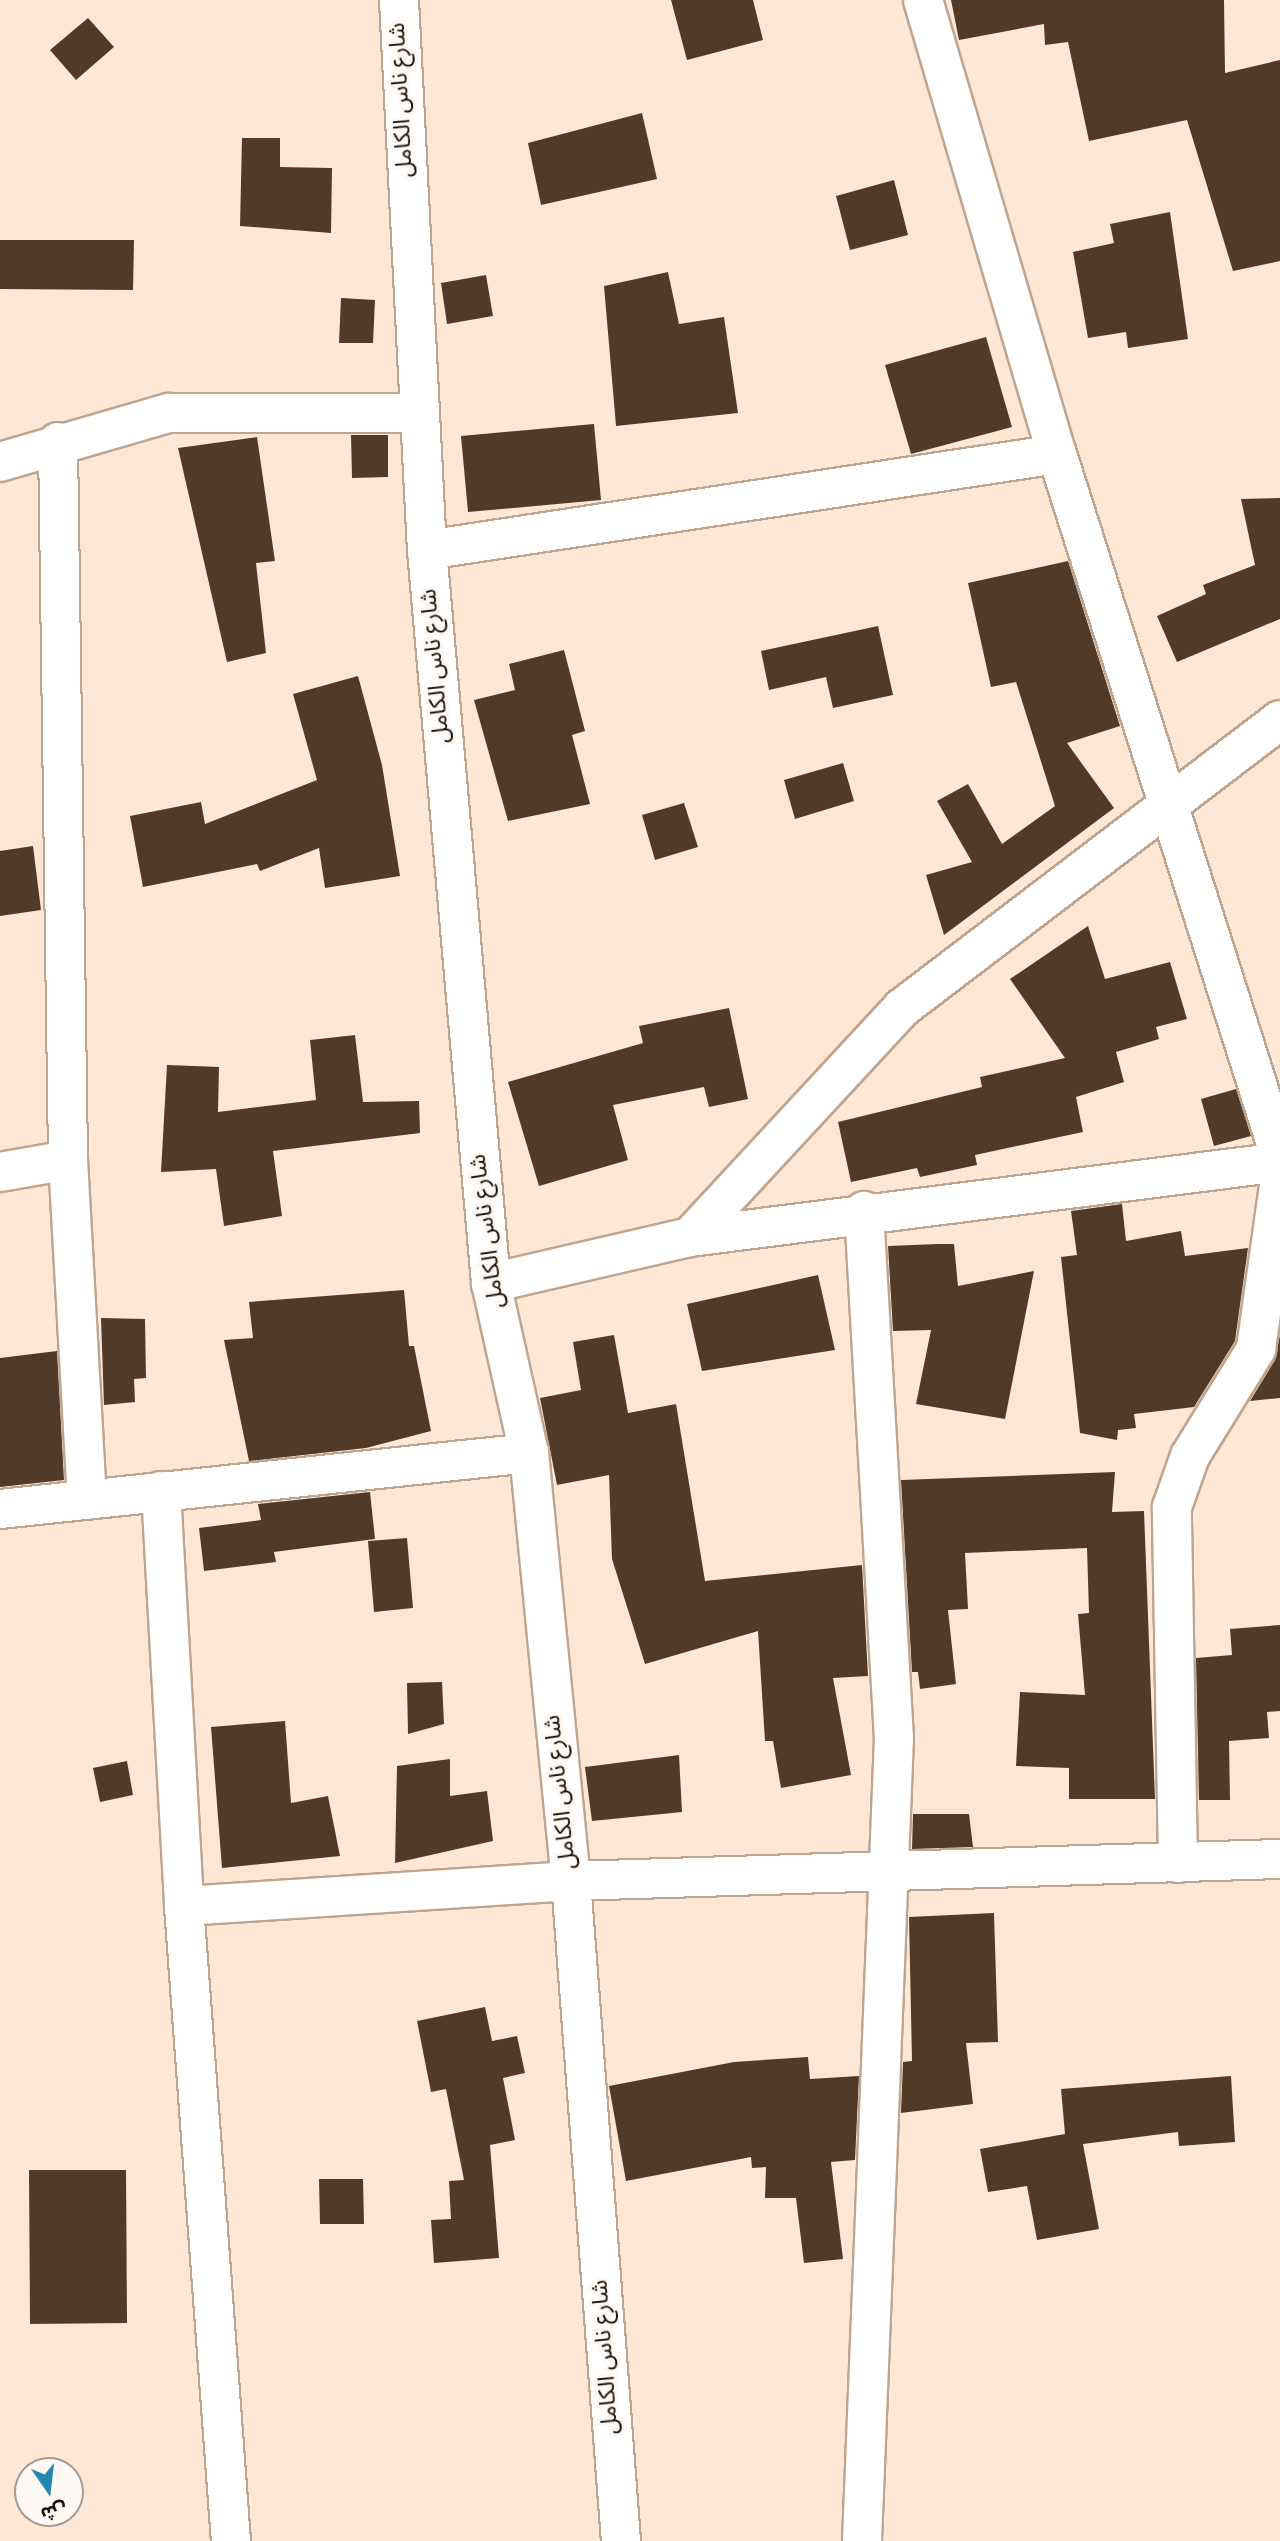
<!DOCTYPE html>
<meta charset="utf-8">
<style>
body{margin:0}
#map{position:relative;width:1280px;height:2541px;overflow:hidden;background:#fee8d5;font-family:Overpass,"Noto Sans Arabic",sans-serif}
div>[style]{position:absolute}
[style*='--x']{left:calc(var(--x)*1px);top:calc(var(--y)*1px);width:calc(var(--w)*1px);rotate:calc(var(--a)*1deg)}
.building>*{inset:0;background:#513b28}
.roads{filter:drop-shadow(2px 0 #bfa48f) drop-shadow(-2px 0 #bfa48f) drop-shadow(0 2px #bfa48f) drop-shadow(0 -2px #bfa48f)}
.minor>*{height:38px;margin:-19px;padding:0 19px;transform-origin:19px;border-radius:19px;background:#fff}
span{translate:-50% -50%;white-space:nowrap;text-align:center;line-height:1.15;-webkit-text-stroke:7px #fef8f4;paint-order:stroke}
.street-label{font-size:23px;color:#180f07}
.north{position:absolute;left:14px;top:2457px;width:70px;height:70px;box-sizing:border-box;background:#fef8f4;border:2px solid #a29b95;border-radius:50%;rotate:166deg;font-size:19px;font-weight:700;line-height:28px;text-align:center;color:#180f07}
.north::after{content:'';display:block;margin:auto;width:24px;height:32px;background:#2388b1;clip-path:polygon(50% 0,100% 100%,50% 72%,0 100%)}
</style>
<div id="map">
<div class="building">
<div style="clip-path:polygon(671px 0,753px 0,763px 40px,687px 60px)"></div>
<div style="clip-path:polygon(951px 0,1224px 0,1225px 73px,1280px 60px,1280px 261px,1233px 271px,1187px 120px,1089px 141px,1068px 42px,1045px 45px,1044px 24px,959px 40px)"></div>
<div style="clip-path:polygon(88px 18px,114px 47px,76px 80px,50px 50px)"></div>
<div style="clip-path:polygon(642px 113px,657px 179px,541px 205px,528px 143px)"></div>
<div style="clip-path:polygon(242px 138px,280px 138px,280px 167px,332px 168px,331px 233px,240px 226px)"></div>
<div style="clip-path:polygon(894px 180px,908px 235px,850px 250px,836px 196px)"></div>
<div style="clip-path:polygon(1170px 212px,1188px 339px,1128px 348px,1126px 332px,1088px 338px,1073px 252px,1114px 243px,1110px 224px)"></div>
<div style="clip-path:polygon(0 240px,134px 240px,133px 290px,0 289px)"></div>
<div style="clip-path:polygon(668px 272px,679px 324px,724px 317px,738px 413px,616px 426px,604px 286px)"></div>
<div style="clip-path:polygon(486px 275px,493px 316px,447px 324px,441px 283px)"></div>
<div style="clip-path:polygon(341px 298px,375px 300px,373px 343px,339px 343px)"></div>
<div style="clip-path:polygon(986px 337px,1012px 427px,911px 454px,885px 365px)"></div>
<div style="clip-path:polygon(594px 424px,601px 500px,468px 512px,461px 436px)"></div>
<div style="clip-path:polygon(351px 435px,388px 435px,388px 477px,352px 478px)"></div>
<div style="clip-path:polygon(257px 437px,275px 561px,256px 563px,266px 653px,227px 662px,178px 448px)"></div>
<div style="clip-path:polygon(1280px 498px,1280px 619px,1177px 662px,1157px 616px,1206px 594px,1203px 585px,1255px 565px,1241px 499px)"></div>
<div style="clip-path:polygon(1068px 561px,1120px 726px,1067px 743px,1114px 808px,944px 935px,926px 875px,972px 862px,937px 801px,968px 784px,1002px 844px,1055px 806px,1016px 682px,991px 687px,968px 583px)"></div>
<div style="clip-path:polygon(878px 626px,893px 695px,833px 708px,826px 677px,769px 690px,761px 651px)"></div>
<div style="clip-path:polygon(564px 650px,585px 731px,572px 735px,590px 804px,508px 821px,474px 700px,515px 690px,509px 664px)"></div>
<div style="clip-path:polygon(358px 676px,382px 765px,400px 876px,325px 888px,319px 848px,260px 871px,257px 864px,143px 887px,130px 816px,201px 802px,205px 824px,317px 780px,293px 694px)"></div>
<div style="clip-path:polygon(843px 763px,854px 801px,795px 819px,784px 780px)"></div>
<div style="clip-path:polygon(684px 803px,698px 847px,655px 860px,642px 815px)"></div>
<div style="clip-path:polygon(33px 846px,41px 910px,0 916px,0 851px)"></div>
<div style="clip-path:polygon(1088px 926px,1105px 979px,1170px 962px,1187px 1019px,1156px 1027px,1159px 1039px,1116px 1052px,1124px 1082px,1076px 1097px,1083px 1132px,975px 1155px,977px 1165px,920px 1177px,917px 1168px,851px 1182px,838px 1122px,982px 1087px,980px 1077px,1065px 1058px,1010px 979px)"></div>
<div style="clip-path:polygon(729px 1008px,748px 1099px,709px 1107px,704px 1087px,613px 1105px,628px 1160px,539px 1186px,508px 1082px,643px 1043px,639px 1026px)"></div>
<div style="clip-path:polygon(355px 1035px,363px 1102px,419px 1101px,420px 1133px,273px 1151px,282px 1216px,224px 1226px,216px 1169px,161px 1172px,167px 1065px,219px 1067px,218px 1112px,316px 1100px,310px 1040px)"></div>
<div style="clip-path:polygon(1236px 1089px,1251px 1136px,1214px 1146px,1201px 1099px)"></div>
<div style="clip-path:polygon(1122px 1204px,1126px 1241px,1181px 1231px,1185px 1256px,1248px 1248px,1235px 1341px,1194px 1407px,1134px 1414px,1136px 1428px,1118px 1430px,1117px 1440px,1080px 1433px,1061px 1257px,1077px 1255px,1071px 1211px)"></div>
<div style="clip-path:polygon(937px 1244px,954px 1244px,958px 1286px,1034px 1271px,1005px 1419px,916px 1404px,931px 1330px,893px 1331px,888px 1246px)"></div>
<div style="clip-path:polygon(818px 1275px,835px 1350px,702px 1371px,687px 1304px)"></div>
<div style="clip-path:polygon(404px 1290px,409px 1346px,414px 1346px,431px 1431px,366px 1448px,249px 1461px,224px 1340px,253px 1338px,249px 1302px)"></div>
<div style="clip-path:polygon(101px 1318px,145px 1319px,146px 1378px,134px 1379px,135px 1402px,104px 1405px)"></div>
<div style="clip-path:polygon(614px 1335px,628px 1413px,676px 1404px,705px 1581px,862px 1565px,868px 1676px,833px 1678px,851px 1775px,781px 1788px,773px 1741px,765px 1741px,758px 1631px,645px 1664px,612px 1559px,609px 1475px,557px 1485px,540px 1398px,581px 1390px,573px 1342px)"></div>
<div style="clip-path:polygon(1280px 1335px,1280px 1398px,1250px 1401px,1275px 1360px)"></div>
<div style="clip-path:polygon(57px 1351px,64px 1480px,0 1487px,0 1358px)"></div>
<div style="clip-path:polygon(1115px 1472px,1112px 1512px,1144px 1511px,1155px 1799px,1069px 1799px,1069px 1768px,1016px 1766px,1020px 1692px,1085px 1695px,1078px 1614px,1089px 1613px,1087px 1548px,965px 1553px,968px 1609px,948px 1610px,956px 1684px,920px 1689px,918px 1672px,912px 1672px,901px 1480px)"></div>
<div style="clip-path:polygon(370px 1492px,375px 1539px,274px 1552px,276px 1562px,204px 1571px,199px 1528px,261px 1520px,258px 1504px)"></div>
<div style="clip-path:polygon(407px 1538px,413px 1608px,374px 1612px,368px 1541px)"></div>
<div style="clip-path:polygon(1280px 1625px,1280px 1711px,1267px 1712px,1269px 1738px,1229px 1741px,1230px 1800px,1199px 1800px,1196px 1658px,1232px 1655px,1230px 1629px)"></div>
<div style="clip-path:polygon(442px 1682px,444px 1724px,408px 1734px,407px 1683px)"></div>
<div style="clip-path:polygon(285px 1721px,291px 1803px,328px 1796px,340px 1856px,222px 1868px,211px 1727px)"></div>
<div style="clip-path:polygon(679px 1755px,682px 1812px,592px 1821px,585px 1767px)"></div>
<div style="clip-path:polygon(450px 1759px,450px 1796px,487px 1791px,493px 1841px,395px 1863px,397px 1766px)"></div>
<div style="clip-path:polygon(127px 1761px,133px 1795px,100px 1802px,93px 1768px)"></div>
<div style="clip-path:polygon(913px 1814px,969px 1814px,973px 1847px,912px 1849px)"></div>
<div style="clip-path:polygon(994px 1913px,998px 2042px,966px 2043px,973px 2104px,901px 2113px,903px 2062px,912px 2061px,909px 1917px)"></div>
<div style="clip-path:polygon(485px 2007px,492px 2041px,517px 2036px,525px 2073px,503px 2078px,515px 2140px,490px 2145px,499px 2258px,434px 2263px,431px 2220px,451px 2219px,449px 2181px,464px 2180px,446px 2089px,431px 2092px,417px 2021px)"></div>
<div style="clip-path:polygon(808px 2057px,810px 2079px,859px 2076px,855px 2160px,831px 2162px,843px 2259px,804px 2263px,796px 2198px,765px 2198px,766px 2167px,752px 2168px,751px 2157px,626px 2181px,609px 2086px,734px 2062px)"></div>
<div style="clip-path:polygon(1231px 2076px,1235px 2142px,1179px 2146px,1178px 2132px,1083px 2144px,1099px 2229px,1037px 2240px,1027px 2186px,988px 2192px,980px 2149px,1065px 2134px,1061px 2089px)"></div>
<div style="clip-path:polygon(29px 2170px,126px 2170px,127px 2323px,30px 2324px)"></div>
<div style="clip-path:polygon(319px 2179px,363px 2179px,364px 2224px,320px 2224px)"></div>
</div>
<div class="roads">
<div class="minor">
<div style="--x:399;--y:0;--w:551;--a:87.09"></div>
<div style="--x:427;--y:550;--w:736;--a:85.01"></div>
<div style="--x:491;--y:1283;--w:174;--a:77.4"></div>
<div style="--x:529;--y:1453;--w:430;--a:84.4"></div>
<div style="--x:571;--y:1881;--w:662;--a:85.67"></div>
<div style="--x:923;--y:0;--w:473;--a:73.6"></div>
<div style="--x:1057;--y:454;--w:737;--a:72.38"></div>
<div style="--x:58;--y:442;--w:718;--a:89.2"></div>
<div style="--x:68;--y:1160;--w:337;--a:86.8"></div>
<div style="--x:0;--y:462;--w:176;--a:-16.2"></div>
<div style="--x:169;--y:413;--w:249;--a:0"></div>
<div style="--x:427;--y:550;--w:637;--a:-8.66"></div>
<div style="--x:0;--y:1172;--w:69;--a:-10"></div>
<div style="--x:690;--y:1237;--w:312;--a:-47.2"></div>
<div style="--x:902;--y:1008;--w:475;--a:-37.3"></div>
<div style="--x:491;--y:1283;--w:204;--a:-13"></div>
<div style="--x:690;--y:1237;--w:595;--a:-7.24"></div>
<div style="--x:161;--y:1491;--w:416;--a:86.8"></div>
<div style="--x:184;--y:1906;--w:637;--a:85.77"></div>
<div style="--x:0;--y:1509;--w:532;--a:-6.04"></div>
<div style="--x:1178;--y:1863;--w:356;--a:-91"></div>
<div style="--x:1172;--y:1507;--w:54;--a:-70.6"></div>
<div style="--x:1190;--y:1456;--w:126;--a:-58.3"></div>
<div style="--x:1256;--y:1349;--w:173;--a:-82"></div>
<div style="--x:184;--y:1906;--w:388;--a:-3.7"></div>
<div style="--x:571;--y:1881;--w:709;--a:-1.78"></div>
<div style="--x:862;--y:2541;--w:803;--a:-87.72"></div>
<div style="--x:894;--y:1739;--w:529;--a:-93.25"></div>
</div>
</div>
<div class="street-label">
<span style="left:403px;top:100px;rotate:-93deg">شارع ناس الكامل</span>
<span style="left:437px;top:666px;rotate:-95deg">شارع ناس الكامل</span>
<span style="left:489px;top:1231px;rotate:-97deg">شارع ناس الكامل</span>
<span style="left:562px;top:1792px;rotate:-96deg">شارع ناس الكامل</span>
<span style="left:607px;top:2357px;rotate:-94deg">شارع ناس الكامل</span>
</div>
<div class="north">ش</div>
</div>
